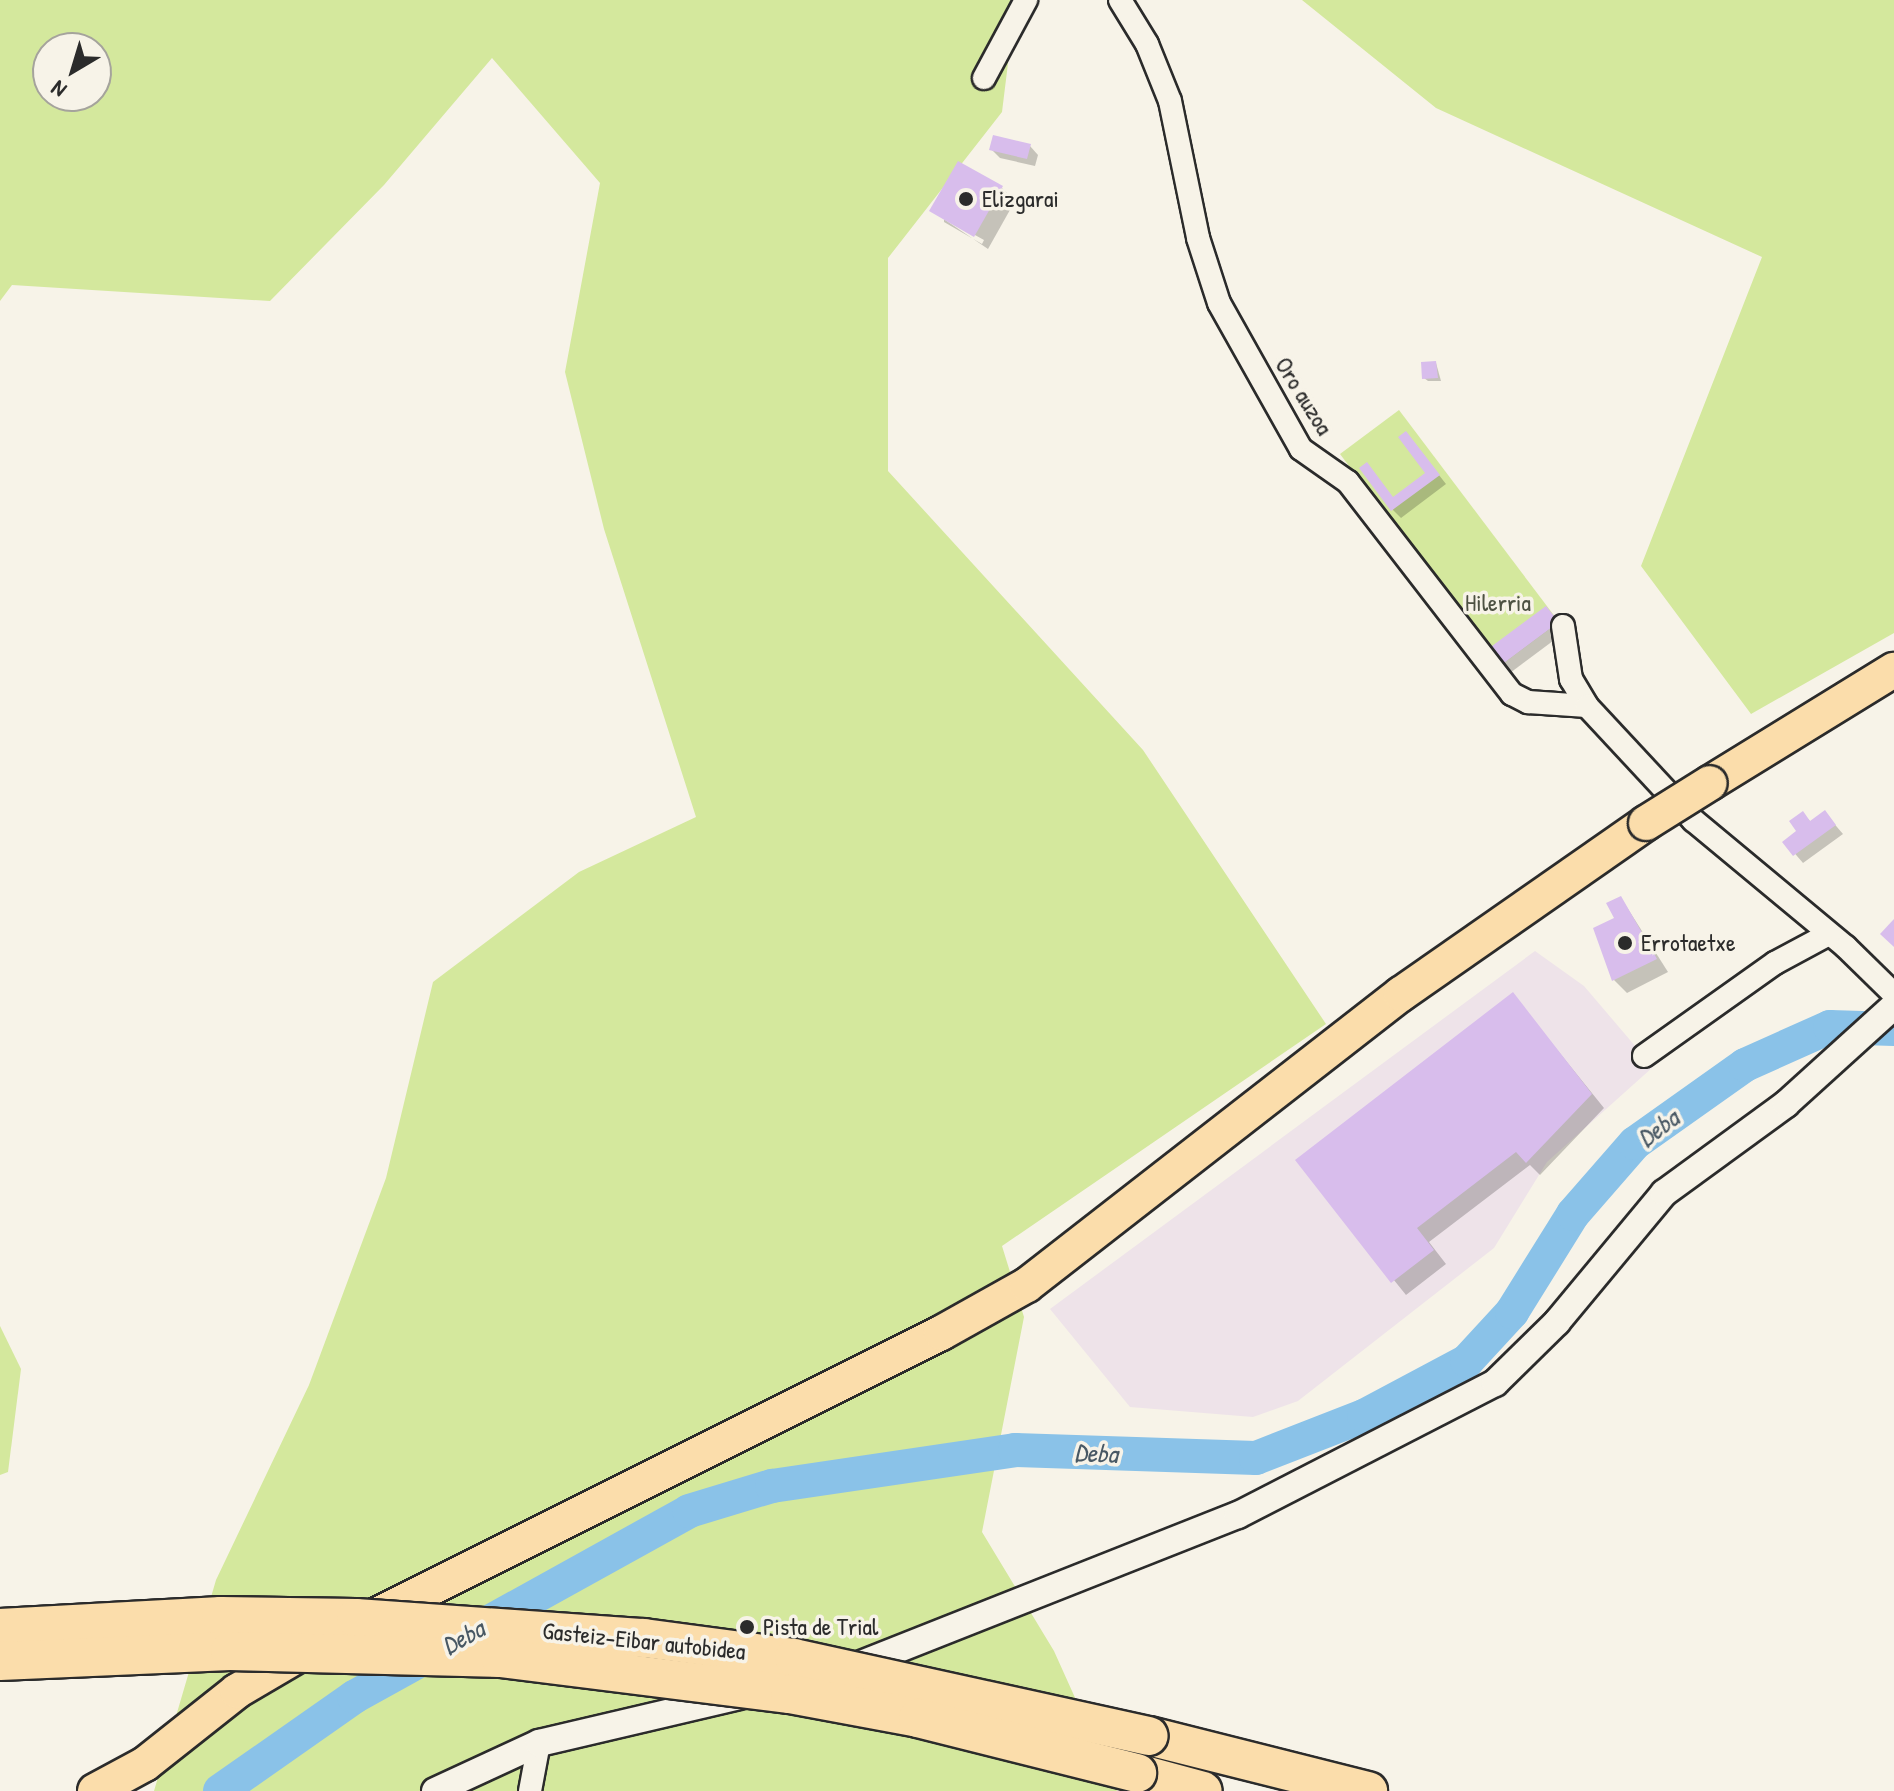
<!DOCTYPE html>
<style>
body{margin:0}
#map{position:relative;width:1894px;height:1791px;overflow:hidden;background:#f7f3e8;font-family:"Patrick Hand",sans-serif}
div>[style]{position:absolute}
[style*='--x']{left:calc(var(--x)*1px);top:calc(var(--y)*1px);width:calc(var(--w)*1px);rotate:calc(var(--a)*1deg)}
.built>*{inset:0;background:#eee3e9}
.green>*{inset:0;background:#d4e89d}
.shadow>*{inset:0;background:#0003}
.river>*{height:34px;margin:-17px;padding:0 17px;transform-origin:17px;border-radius:17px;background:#8ac2e8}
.building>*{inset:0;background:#d8bdec}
.roads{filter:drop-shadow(2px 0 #2b2b2b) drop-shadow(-2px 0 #2b2b2b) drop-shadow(0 2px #2b2b2b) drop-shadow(0 -2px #2b2b2b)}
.minor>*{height:22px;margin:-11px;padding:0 11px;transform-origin:11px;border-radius:11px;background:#f7f3e8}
.tertiary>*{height:26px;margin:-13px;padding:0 13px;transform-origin:13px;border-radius:13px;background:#f7f3e8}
.primary>*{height:34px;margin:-17px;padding:0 17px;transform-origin:17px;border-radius:17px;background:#fbddab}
.motorway>*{height:38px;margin:-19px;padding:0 19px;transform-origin:19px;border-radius:19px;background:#fbddab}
.bridges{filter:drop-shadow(2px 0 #2b2b2b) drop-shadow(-2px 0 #2b2b2b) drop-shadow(0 2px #2b2b2b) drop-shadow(0 -2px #2b2b2b)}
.primary-bridge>*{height:34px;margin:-17px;padding:0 17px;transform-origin:17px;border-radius:17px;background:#fbddab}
.motorway-bridge>*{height:38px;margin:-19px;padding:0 19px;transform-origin:19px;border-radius:19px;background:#fbddab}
.dots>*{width:22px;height:22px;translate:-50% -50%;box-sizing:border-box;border:4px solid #f7f3e8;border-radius:50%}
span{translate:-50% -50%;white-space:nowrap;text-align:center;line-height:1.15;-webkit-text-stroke:7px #f7f3e8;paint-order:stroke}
.poi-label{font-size:24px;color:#2b2b2b}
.left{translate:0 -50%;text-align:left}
.street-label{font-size:24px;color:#2b2b2b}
.park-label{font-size:24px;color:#4d5142}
.water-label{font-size:26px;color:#485864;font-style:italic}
.north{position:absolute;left:32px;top:32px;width:80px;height:80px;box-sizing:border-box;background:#f7f3e8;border:2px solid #a5a39c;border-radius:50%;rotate:218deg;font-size:22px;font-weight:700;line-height:32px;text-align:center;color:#2b2b2b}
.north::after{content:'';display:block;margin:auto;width:28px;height:36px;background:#2b2b2b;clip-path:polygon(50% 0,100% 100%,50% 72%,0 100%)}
</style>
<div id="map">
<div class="built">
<div style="clip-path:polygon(1535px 951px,1584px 986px,1653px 1067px,1547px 1162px,1494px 1248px,1298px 1401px,1253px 1417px,1130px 1407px,1050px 1309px)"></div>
</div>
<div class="green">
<div style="clip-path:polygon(evenodd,0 0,1034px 0,1011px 39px,1002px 112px,888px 258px,888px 471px,1143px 750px,1326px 1024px,1002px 1246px,1024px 1317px,982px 1532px,1054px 1651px,1117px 1791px,154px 1791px,216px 1580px,309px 1385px,386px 1178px,433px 982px,579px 872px,696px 817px,604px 529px,565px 372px,600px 183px,492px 58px,384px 185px,270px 301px,12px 285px,0 301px,0 0,48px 48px,96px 48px,96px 96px,48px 96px,48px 48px)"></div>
<div style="clip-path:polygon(1302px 0,1894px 0,1894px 633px,1751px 714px,1641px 566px,1762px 257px,1436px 108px)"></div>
<div style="clip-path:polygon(1399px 410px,1559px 622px,1500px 666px,1340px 454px)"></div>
<div style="clip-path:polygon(0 1326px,21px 1369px,8px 1472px,0 1475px)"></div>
</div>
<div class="shadow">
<div style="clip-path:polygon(1030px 146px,1038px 155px,1035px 166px,1000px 158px,991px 149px)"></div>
<div style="clip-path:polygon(evenodd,1002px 188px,1015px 201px,988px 249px,932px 211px,1002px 188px,944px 218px,984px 240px,982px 244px,944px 222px,944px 218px)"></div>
<div style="clip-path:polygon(1436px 363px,1441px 381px,1428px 381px,1424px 378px)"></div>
<div style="clip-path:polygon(1406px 433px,1446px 484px,1401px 518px,1393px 510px,1394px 499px,1427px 473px)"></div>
<div style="clip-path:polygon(1546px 608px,1565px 632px,1510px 673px,1502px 665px)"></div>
<div style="clip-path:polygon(1802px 813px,1812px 823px,1825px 813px,1843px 834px,1803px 863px,1785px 842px,1799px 832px)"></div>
<div style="clip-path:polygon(1621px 898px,1668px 972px,1627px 993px,1614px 980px)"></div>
<div style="clip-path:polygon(1513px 995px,1604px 1108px,1540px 1175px,1530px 1165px,1429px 1242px,1446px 1264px,1406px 1295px,1298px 1161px)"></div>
</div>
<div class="river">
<div style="--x:220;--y:1791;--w:164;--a:-35"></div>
<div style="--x:354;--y:1697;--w:383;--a:-29"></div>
<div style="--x:689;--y:1511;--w:87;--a:-16.8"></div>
<div style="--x:772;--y:1486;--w:246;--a:-8.4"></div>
<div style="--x:1015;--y:1450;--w:241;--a:1.9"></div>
<div style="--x:1256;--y:1458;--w:116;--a:-21.3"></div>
<div style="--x:1364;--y:1416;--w:117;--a:-28.1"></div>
<div style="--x:1467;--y:1361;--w:67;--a:-47.4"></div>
<div style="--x:1512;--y:1312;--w:115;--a:-58.1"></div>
<div style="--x:1573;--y:1214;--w:94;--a:-48.9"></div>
<div style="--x:1635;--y:1143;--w:135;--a:-35.3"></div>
<div style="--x:1745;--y:1065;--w:93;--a:-24.1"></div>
<div style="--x:1830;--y:1027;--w:64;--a:1.8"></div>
</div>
<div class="building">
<div style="clip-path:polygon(993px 135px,1031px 144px,1027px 159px,989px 150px)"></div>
<div style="clip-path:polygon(958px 161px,1003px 186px,974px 237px,929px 211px)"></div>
<div style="clip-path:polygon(1436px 361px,1438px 378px,1422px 379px,1421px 362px)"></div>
<div style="clip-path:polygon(1406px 431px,1440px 475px,1391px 511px,1359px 468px,1367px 462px,1393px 497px,1425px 473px,1398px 437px)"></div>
<div style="clip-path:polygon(1546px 606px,1559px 622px,1500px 666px,1488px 649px)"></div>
<div style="clip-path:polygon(1825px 810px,1836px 825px,1793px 856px,1782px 842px,1796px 831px,1789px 821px,1803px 811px,1810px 821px)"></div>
<div style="clip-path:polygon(1621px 896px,1657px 959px,1612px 981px,1593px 928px,1614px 918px,1606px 903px)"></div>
<div style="clip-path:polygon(1894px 919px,1894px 947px,1880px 934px)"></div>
<div style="clip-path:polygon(1513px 992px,1592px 1094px,1526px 1163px,1516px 1152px,1417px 1228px,1434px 1250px,1391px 1283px,1295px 1160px)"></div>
</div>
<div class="roads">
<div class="minor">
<div style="--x:1120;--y:0;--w:52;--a:58.5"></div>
<div style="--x:1147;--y:44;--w:61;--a:68"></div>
<div style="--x:1170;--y:101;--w:140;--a:78.4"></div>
<div style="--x:1198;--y:238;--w:68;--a:72.1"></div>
<div style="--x:1219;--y:303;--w:167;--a:60.7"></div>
<div style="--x:1301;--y:449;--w:57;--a:35.1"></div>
<div style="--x:1348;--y:482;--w:268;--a:52.3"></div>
<div style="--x:1512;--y:694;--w:18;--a:27"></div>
<div style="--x:1528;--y:702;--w:59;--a:3.9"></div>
<div style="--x:984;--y:78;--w:89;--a:-61.7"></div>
<div style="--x:1563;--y:626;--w:54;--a:81.4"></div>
<div style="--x:1571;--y:679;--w:31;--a:59"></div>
<div style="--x:1587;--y:706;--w:156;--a:47.1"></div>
<div style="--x:1693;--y:820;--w:199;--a:39.7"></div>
<div style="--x:1846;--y:947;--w:67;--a:44.4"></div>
<div style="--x:1644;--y:1056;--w:161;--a:-35.4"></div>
<div style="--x:1775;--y:963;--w:61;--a:-28.2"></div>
<div style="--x:530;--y:1791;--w:49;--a:-79.4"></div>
</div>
<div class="tertiary">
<div style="--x:851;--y:1668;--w:416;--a:-21.6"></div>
<div style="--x:1238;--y:1515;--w:289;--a:-27.2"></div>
<div style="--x:1495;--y:1383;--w:87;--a:-44.5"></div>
<div style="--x:1557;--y:1322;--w:168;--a:-50.3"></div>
<div style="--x:1664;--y:1193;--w:151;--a:-36.1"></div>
<div style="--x:1786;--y:1104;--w:146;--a:-42.2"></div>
<div style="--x:435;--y:1791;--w:115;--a:-24.8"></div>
<div style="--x:539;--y:1743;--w:205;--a:-13.2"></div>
</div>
<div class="primary">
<div style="--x:1710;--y:783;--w:216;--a:-31.6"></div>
<div style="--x:361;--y:1623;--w:648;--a:-26.57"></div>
<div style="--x:941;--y:1333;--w:98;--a:-29.2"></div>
<div style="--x:1027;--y:1285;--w:474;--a:-37.9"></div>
<div style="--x:1401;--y:994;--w:299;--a:-34.9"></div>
<div style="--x:95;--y:1791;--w:57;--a:-28.4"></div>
<div style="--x:145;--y:1764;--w:117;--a:-38.4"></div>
<div style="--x:237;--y:1691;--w:81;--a:-30.4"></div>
</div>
<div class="motorway">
<div style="--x:1149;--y:1736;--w:226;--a:14.1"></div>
<div style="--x:1137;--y:1773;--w:68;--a:15.3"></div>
</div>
</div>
<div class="bridges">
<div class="primary-bridge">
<div style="--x:1646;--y:823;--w:75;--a:-32"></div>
</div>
<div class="motorway-bridge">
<div style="--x:0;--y:1628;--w:221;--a:-3.1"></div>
<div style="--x:221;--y:1616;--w:135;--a:0.8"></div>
<div style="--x:356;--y:1618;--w:289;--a:4"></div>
<div style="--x:644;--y:1638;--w:151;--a:7.6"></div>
<div style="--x:794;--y:1658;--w:363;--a:12.4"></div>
<div style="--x:0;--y:1661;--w:230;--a:-2.5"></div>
<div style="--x:230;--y:1651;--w:270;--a:1.5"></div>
<div style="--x:500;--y:1658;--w:292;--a:7.1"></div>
<div style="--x:790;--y:1694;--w:130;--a:10.6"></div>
<div style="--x:918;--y:1718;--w:226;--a:14.1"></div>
</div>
</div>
<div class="dots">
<div style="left:966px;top:199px;background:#2b2b2b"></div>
<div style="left:1625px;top:943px;background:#2b2b2b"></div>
<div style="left:747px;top:1627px;background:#2b2b2b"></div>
</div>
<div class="poi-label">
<span class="left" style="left:982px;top:199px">Elizgarai</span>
<span class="left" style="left:1641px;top:943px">Errotaetxe</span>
<span class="left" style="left:763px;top:1627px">Pista de Trial</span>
</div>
<div class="street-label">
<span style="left:1304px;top:396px;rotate:58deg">Oro auzoa</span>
<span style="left:644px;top:1641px;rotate:6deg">Gasteiz-Eibar autobidea</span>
</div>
<div class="park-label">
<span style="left:1498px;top:603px">Hilerria</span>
</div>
<div class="water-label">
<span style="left:1658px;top:1128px;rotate:-37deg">Deba</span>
<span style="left:1096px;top:1453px;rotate:2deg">Deba</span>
<span style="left:463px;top:1637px;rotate:-29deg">Deba</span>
</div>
<div class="north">N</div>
</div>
